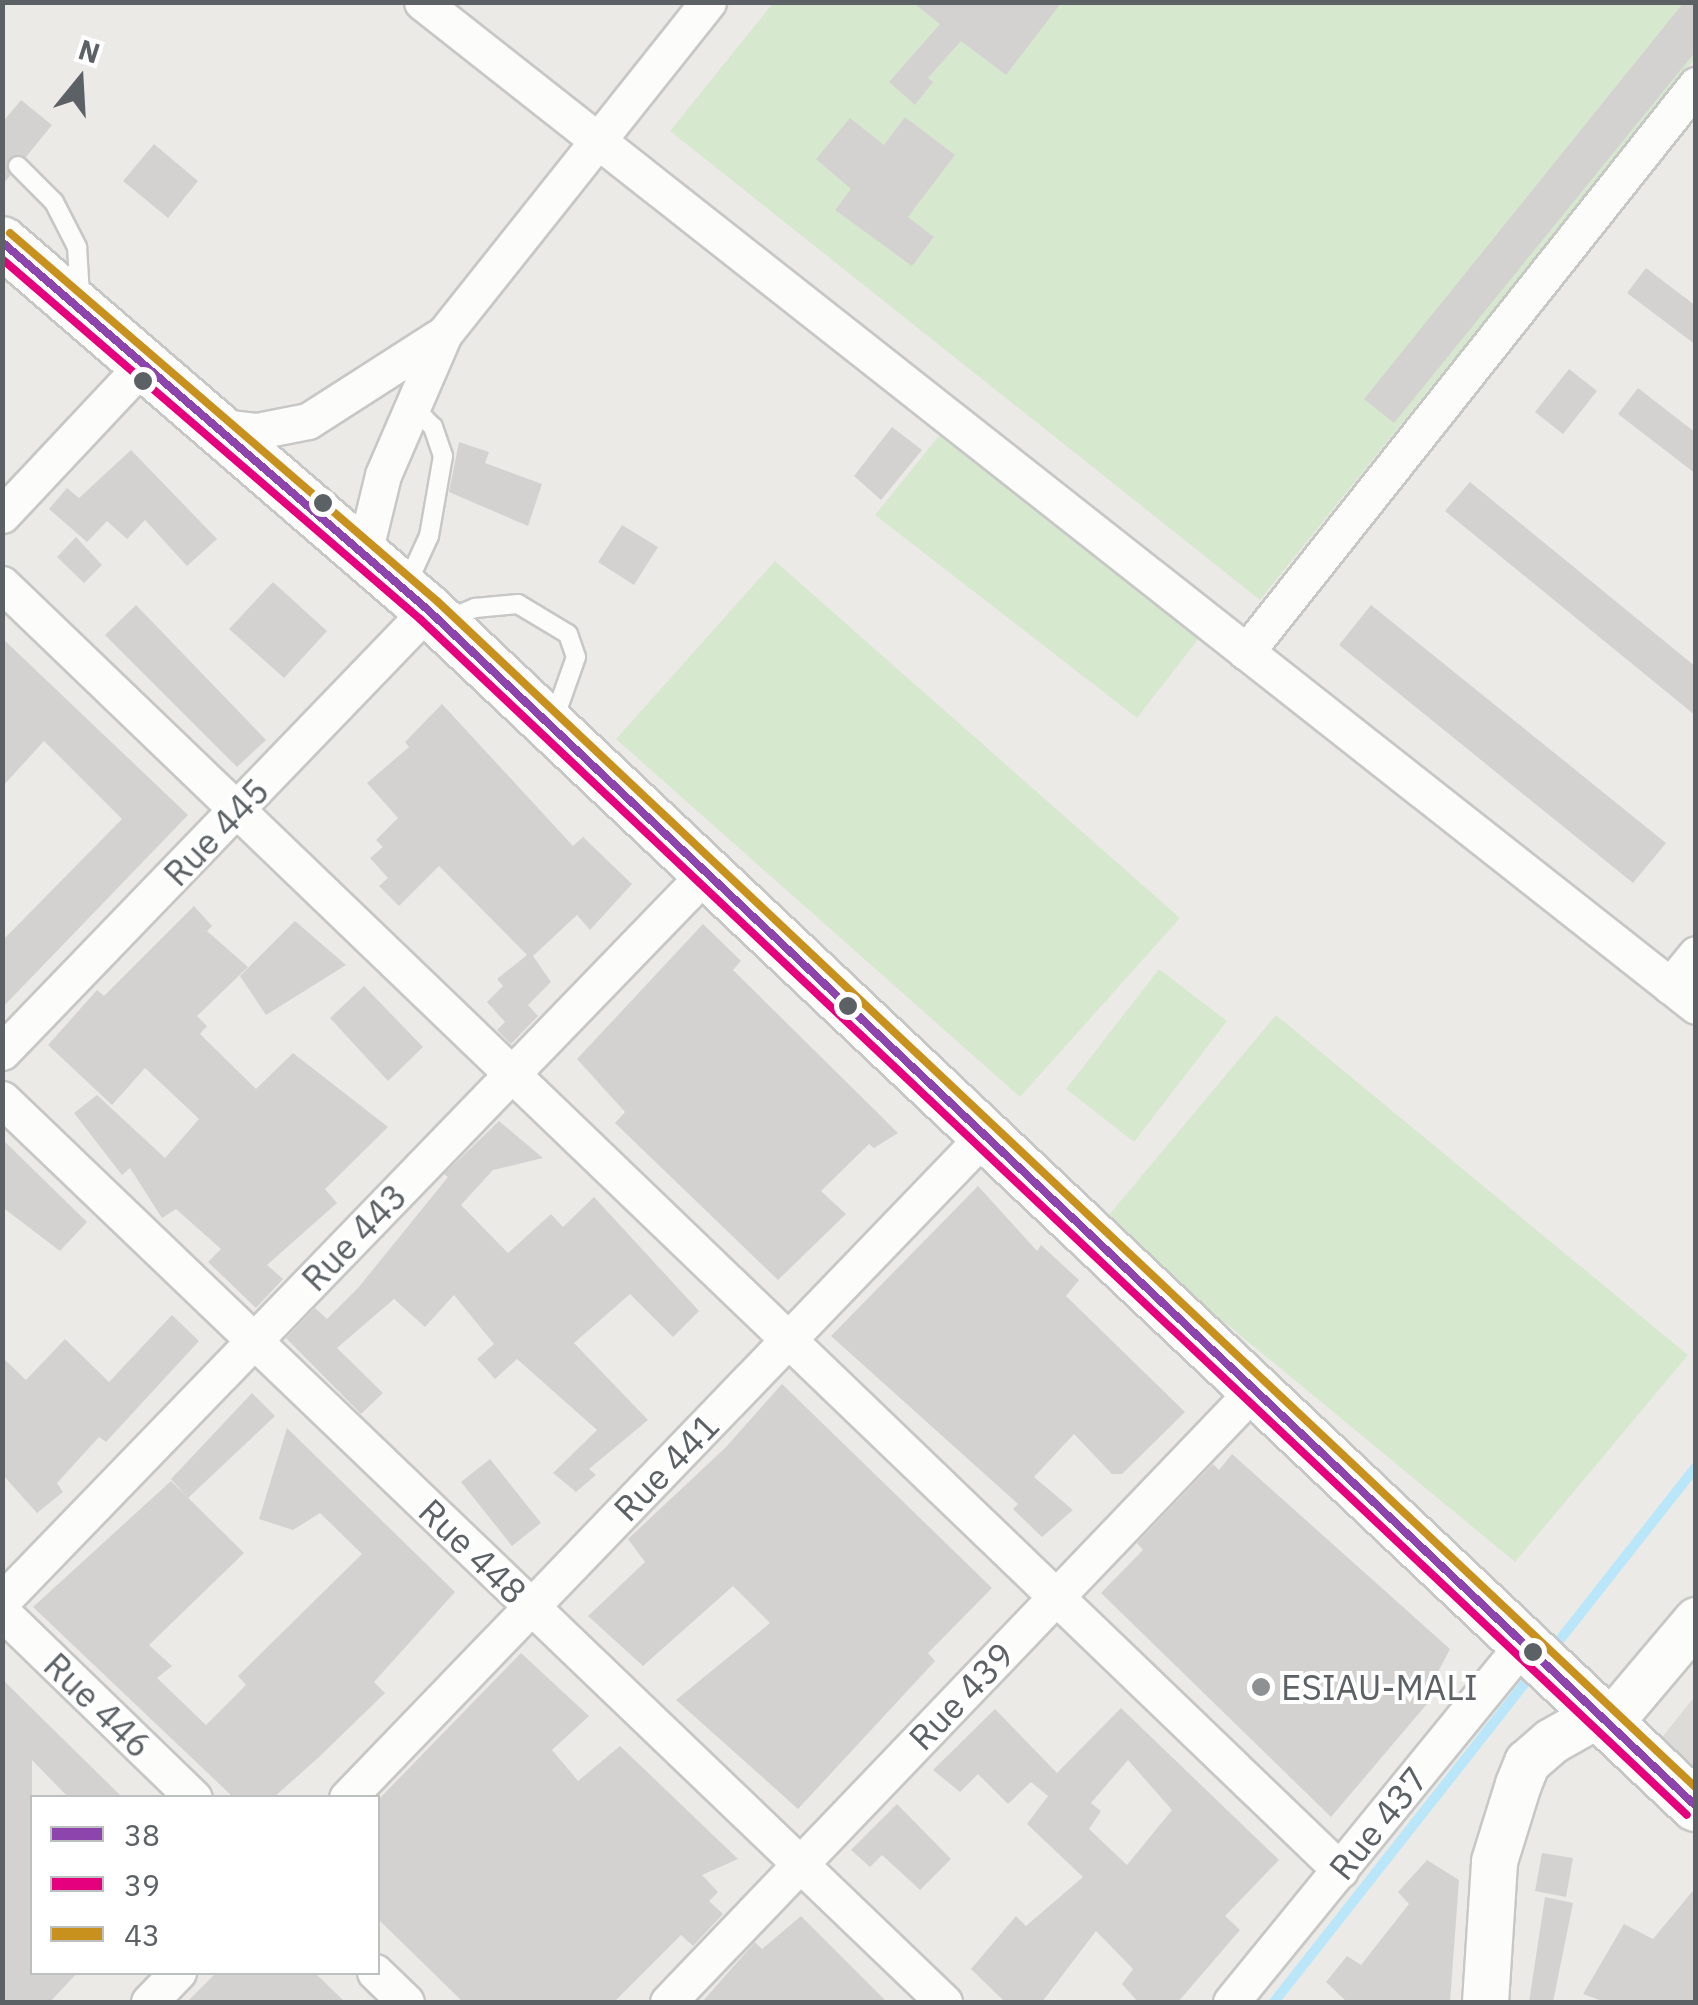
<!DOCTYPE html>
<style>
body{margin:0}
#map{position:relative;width:1698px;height:2005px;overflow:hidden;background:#eceae6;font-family:"IBM Plex Sans",sans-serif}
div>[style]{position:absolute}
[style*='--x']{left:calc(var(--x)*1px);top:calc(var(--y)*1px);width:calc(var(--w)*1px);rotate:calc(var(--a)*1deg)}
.industrial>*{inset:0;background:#dddbd7}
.green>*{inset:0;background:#d6e9cf}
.stream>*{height:10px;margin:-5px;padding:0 5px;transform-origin:5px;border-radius:5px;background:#b9e6f8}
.building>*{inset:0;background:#d4d2d0}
.roads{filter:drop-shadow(2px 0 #c7c7c6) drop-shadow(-2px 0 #c7c7c6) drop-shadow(0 2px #c7c7c6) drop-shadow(0 -2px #c7c7c6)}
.service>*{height:18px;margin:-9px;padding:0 9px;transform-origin:9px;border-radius:9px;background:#fcfcfb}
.minor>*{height:35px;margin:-17.5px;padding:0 17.5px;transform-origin:17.5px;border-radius:17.5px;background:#fcfcfb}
.tertiary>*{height:45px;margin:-22.5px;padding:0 22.5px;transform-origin:22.5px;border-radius:22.5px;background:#fcfcfb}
.secondary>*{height:50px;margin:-25px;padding:0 25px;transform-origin:25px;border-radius:25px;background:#fcfcfb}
.bus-1>*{height:8px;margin:-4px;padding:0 4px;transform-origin:4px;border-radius:4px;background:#8e44ad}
.bus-2>*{height:8px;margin:-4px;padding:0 4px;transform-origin:4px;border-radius:4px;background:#e5007d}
.bus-3>*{height:8px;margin:-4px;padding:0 4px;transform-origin:4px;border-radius:4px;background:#c8911e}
.dots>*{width:28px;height:28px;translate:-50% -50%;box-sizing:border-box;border:5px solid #fff;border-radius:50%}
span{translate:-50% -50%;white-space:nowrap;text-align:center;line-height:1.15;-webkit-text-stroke:8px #fff;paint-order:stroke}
.street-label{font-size:35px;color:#5b6165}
.poi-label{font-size:35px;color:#5b6165}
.left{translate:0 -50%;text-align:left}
.frame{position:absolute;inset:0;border:5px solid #5b6165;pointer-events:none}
.legend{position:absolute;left:30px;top:1795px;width:350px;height:180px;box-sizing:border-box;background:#fff;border:2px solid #bdc0c1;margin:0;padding:12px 18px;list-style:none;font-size:30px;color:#5b6165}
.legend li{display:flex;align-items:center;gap:20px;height:50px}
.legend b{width:50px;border:2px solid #bdc0c1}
.north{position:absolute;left:30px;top:30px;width:100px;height:100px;-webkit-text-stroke:8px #fff;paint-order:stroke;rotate:18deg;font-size:28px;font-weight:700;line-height:40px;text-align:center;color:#5b6165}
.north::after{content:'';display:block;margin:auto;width:35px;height:45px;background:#5b6165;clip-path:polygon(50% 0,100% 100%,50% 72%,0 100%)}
</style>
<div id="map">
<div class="industrial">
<div style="clip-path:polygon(1695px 1696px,1695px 1800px,1648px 1755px)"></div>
</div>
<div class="green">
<div style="clip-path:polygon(773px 3px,1695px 3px,1695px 58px,1260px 600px,670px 131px)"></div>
<div style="clip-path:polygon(946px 427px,1207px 628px,1137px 718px,875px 515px)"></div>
<div style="clip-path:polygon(775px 561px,1180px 918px,1020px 1097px,616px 739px)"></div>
<div style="clip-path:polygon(1159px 969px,1227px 1021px,1134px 1142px,1066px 1089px)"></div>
<div style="clip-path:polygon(1276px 1015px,1688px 1355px,1515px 1562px,1103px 1222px)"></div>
</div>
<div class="stream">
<div style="--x:1551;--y:1651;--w:234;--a:-51.8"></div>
<div style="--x:1274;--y:2002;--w:420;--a:-51.8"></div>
</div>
<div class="building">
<div style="clip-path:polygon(912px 2px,1062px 2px,1006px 75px,961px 41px,928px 78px,933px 82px,915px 105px,889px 82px,940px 24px)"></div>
<div style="clip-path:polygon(1684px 2px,1696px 2px,1696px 51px,1394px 423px,1364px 399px)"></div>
<div style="clip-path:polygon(21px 100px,52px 125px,26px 157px,9px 158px,10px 176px,2px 185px,2px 123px)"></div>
<div style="clip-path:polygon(905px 117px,955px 155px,908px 217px,934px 237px,912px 266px,835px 210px,851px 189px,816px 159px,850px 118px,884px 145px)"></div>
<div style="clip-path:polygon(154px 144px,198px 181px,168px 218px,123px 181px)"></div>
<div style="clip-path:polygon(1646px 268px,1696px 306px,1696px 345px,1627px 293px)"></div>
<div style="clip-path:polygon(1569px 369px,1597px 391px,1563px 434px,1535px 412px)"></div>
<div style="clip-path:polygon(1638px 388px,1696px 433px,1696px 474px,1618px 414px)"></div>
<div style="clip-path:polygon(892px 427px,922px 450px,881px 500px,854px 476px)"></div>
<div style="clip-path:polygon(459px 442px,489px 452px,485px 463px,542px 484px,528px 526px,449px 492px)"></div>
<div style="clip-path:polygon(131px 450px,217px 539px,187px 566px,145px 520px,127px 539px,107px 521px,87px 542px,49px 509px,67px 488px,79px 498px)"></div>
<div style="clip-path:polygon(1470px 482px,1696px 667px,1696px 716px,1445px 511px)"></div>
<div style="clip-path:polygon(622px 525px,658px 547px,634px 585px,598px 562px)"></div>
<div style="clip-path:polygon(76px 537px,102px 565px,84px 583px,57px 557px)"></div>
<div style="clip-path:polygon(273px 582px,327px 631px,284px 678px,229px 629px)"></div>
<div style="clip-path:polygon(136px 605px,266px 740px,237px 767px,105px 635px)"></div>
<div style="clip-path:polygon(1371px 605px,1666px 843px,1633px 883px,1339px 645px)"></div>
<div style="clip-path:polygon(2px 638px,188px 815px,2px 1008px,2px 941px,122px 819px,44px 741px,2px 787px)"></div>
<div style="clip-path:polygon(442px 704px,573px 846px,583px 837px,632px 884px,590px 930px,577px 915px,533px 956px,551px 982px,528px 1005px,538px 1016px,511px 1044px,497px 1030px,505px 1022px,487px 1002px,503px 986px,497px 979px,527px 955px,439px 866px,399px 906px,379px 886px,388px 878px,370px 858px,383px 847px,376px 840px,398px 818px,367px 783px,409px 747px,405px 742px)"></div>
<div style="clip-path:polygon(194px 906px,212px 926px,207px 931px,248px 967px,197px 1016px,207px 1026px,200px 1034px,256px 1089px,293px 1053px,388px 1127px,325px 1189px,337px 1203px,267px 1265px,283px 1279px,256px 1308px,208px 1262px,221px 1249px,176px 1209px,162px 1218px,130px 1168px,122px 1175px,74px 1113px,97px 1095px,165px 1158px,199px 1119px,145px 1068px,112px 1105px,48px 1045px,97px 990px,104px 996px)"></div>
<div style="clip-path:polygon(295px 921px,346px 965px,266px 1015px,240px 976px)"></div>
<div style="clip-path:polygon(703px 924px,741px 961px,733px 970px,898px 1133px,874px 1148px,869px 1144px,821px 1191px,846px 1214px,778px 1280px,615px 1123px,625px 1112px,577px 1059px)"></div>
<div style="clip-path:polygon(364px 986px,423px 1047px,388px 1081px,330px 1018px)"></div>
<div style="clip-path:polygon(499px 1121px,543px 1158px,493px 1170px,461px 1205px,508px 1253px,551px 1214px,563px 1227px,594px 1197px,699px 1311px,673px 1337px,630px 1294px,574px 1343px,648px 1420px,589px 1469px,596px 1475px,576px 1492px,553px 1473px,597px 1430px,517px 1359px,495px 1379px,477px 1359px,494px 1344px,454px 1295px,425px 1327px,394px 1299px,337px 1348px,383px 1393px,361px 1414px,286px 1338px,315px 1308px,327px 1319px,358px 1288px,448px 1177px,444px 1174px)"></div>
<div style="clip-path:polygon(2px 1139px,87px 1222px,60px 1251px,2px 1207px)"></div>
<div style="clip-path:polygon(978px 1186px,1037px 1251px,1041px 1245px,1079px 1280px,1066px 1296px,1185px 1412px,1122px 1474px,1112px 1474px,1074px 1434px,1034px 1477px,1073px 1510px,1042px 1537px,1013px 1509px,1018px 1504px,831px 1336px)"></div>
<div style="clip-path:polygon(172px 1315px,199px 1341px,106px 1442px,99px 1437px,57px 1483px,63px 1492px,37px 1513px,2px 1474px,2px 1357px,26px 1380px,65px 1339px,109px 1382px)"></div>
<div style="clip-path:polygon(782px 1384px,992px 1588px,928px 1653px,935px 1661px,798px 1809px,676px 1700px,770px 1623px,733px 1586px,643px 1666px,588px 1616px,645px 1562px,628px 1539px,726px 1447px)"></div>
<div style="clip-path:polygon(252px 1393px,275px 1416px,188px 1498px,171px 1479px)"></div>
<div style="clip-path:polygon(287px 1428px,455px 1592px,374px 1682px,385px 1693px,318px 1758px,273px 1798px,234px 1798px,33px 1607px,171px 1481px,244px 1553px,149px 1645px,172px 1666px,157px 1678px,206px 1725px,246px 1685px,238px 1676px,362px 1554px,320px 1513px,293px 1530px,259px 1519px)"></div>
<div style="clip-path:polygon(1232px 1454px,1450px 1649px,1436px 1676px,1438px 1691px,1331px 1817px,1101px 1593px,1143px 1550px,1137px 1543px,1208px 1469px,1213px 1464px,1219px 1470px)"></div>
<div style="clip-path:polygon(490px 1459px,541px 1523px,512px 1546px,461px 1482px)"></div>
<div style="clip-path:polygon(521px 1653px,589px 1716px,552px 1750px,578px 1781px,620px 1746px,738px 1859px,702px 1875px,718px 1892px,709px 1901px,723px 1914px,693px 1946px,681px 1935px,614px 2002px,463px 2002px,378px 1919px,378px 1800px)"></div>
<div style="clip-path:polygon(2px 1679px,123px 1798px,69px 1798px,32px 1760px,32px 1972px,78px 1972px,50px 2002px,2px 2002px)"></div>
<div style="clip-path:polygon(evenodd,1121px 1708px,1279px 1860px,1225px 1916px,1240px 1930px,1178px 2002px,1138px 2002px,1122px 1984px,1133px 1969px,1096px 1931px,1042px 2002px,1005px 2002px,971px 1969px,1016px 1916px,1026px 1926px,1083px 1877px,1027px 1824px,1048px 1796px,1031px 1782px,1008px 1804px,978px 1774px,960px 1792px,933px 1770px,995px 1709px,1057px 1773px,1121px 1708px,1128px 1760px,1172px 1810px,1127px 1865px,1089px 1829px,1101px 1811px,1091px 1803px,1128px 1760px)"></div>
<div style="clip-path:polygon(897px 1804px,951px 1859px,920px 1890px,882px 1855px,870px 1867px,851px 1850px)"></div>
<div style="clip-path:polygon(1542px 1853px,1573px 1858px,1566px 1897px,1535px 1891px)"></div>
<div style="clip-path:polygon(1427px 1860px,1459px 1880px,1450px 2002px,1347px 2002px,1326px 1982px,1347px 1956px,1361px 1965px,1409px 1904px,1398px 1892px)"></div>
<div style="clip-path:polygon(1696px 1887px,1696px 2002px,1605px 2002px,1583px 1994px,1624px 1924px,1653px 1939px)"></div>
<div style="clip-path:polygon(1545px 1897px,1573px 1903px,1553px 2002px,1529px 2002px)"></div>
<div style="clip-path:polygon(801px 1916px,887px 2002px,702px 2002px,755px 1942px,762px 1949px)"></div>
<div style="clip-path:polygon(217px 1972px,314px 1972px,345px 2002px,187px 2002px)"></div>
</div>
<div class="roads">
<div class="service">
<div style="--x:18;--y:166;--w:51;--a:45"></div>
<div style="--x:54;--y:202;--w:51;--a:62.9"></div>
<div style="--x:77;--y:247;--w:48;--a:86.4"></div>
<div style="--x:407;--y:584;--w:53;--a:-65.4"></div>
<div style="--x:429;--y:536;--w:81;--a:-80.1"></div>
<div style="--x:443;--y:456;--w:31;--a:-109"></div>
<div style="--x:433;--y:427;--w:28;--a:-135"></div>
<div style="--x:444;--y:621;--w:34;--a:-23"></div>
<div style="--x:475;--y:608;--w:43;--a:-5.3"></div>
<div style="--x:518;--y:604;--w:58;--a:31"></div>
<div style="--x:568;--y:634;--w:24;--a:71"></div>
<div style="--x:576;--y:657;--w:69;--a:109.5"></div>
</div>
<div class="minor">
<div style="--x:422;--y:2;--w:1622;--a:38.24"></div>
<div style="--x:223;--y:427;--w:34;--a:7"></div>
<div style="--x:257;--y:431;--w:52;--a:-11.1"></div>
<div style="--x:308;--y:421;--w:156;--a:-32.7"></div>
<div style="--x:2;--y:515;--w:207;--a:-46.8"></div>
<div style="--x:364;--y:553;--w:80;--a:-76.3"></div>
<div style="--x:383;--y:475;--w:154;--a:-66.6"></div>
<div style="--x:444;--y:334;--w:424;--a:-51.5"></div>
<div style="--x:2;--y:584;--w:1856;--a:43.86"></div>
<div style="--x:1246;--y:652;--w:724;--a:-51.56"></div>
<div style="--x:1670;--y:986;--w:41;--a:-50.9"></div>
<div style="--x:2;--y:1052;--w:614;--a:-46.06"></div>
<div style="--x:2;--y:1099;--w:1305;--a:43.79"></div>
<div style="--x:2;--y:1601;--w:1011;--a:-45.96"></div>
<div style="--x:2;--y:1612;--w:267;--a:44.1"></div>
<div style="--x:347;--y:1798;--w:920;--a:-46.1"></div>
<div style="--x:375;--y:1972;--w:43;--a:44.1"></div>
<div style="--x:149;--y:2002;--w:42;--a:-46"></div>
<div style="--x:668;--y:2002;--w:849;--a:-46.24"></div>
<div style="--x:1231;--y:2002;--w:463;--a:-50.8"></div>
</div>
<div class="tertiary">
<div style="--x:1609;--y:1723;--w:135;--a:-49.8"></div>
<div style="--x:1485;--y:2002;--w:141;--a:-86.3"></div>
<div style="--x:1494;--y:1861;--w:81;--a:-72.7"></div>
<div style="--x:1518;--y:1784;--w:24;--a:-68"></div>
<div style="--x:1527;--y:1762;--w:32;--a:-41"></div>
<div style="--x:1551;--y:1741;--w:55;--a:-29.4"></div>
</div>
<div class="secondary">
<div style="--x:2;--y:242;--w:563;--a:40.82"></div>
<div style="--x:428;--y:610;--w:1743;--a:43.33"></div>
</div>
</div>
<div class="bus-1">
<div style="--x:2;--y:242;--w:563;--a:40.82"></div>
<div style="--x:428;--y:610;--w:1743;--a:43.33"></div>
</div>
<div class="bus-2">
<div style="--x:2;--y:259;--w:552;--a:40.74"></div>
<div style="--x:420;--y:619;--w:1742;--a:43.35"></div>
</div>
<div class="bus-3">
<div style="--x:10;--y:233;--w:564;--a:40.76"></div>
<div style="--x:437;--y:601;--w:1730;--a:43.31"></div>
</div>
<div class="dots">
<div style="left:143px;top:381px;background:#5b6165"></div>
<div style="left:323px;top:503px;background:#5b6165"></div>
<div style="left:848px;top:1006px;background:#5b6165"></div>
<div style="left:1533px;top:1652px;background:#5b6165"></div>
<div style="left:1261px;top:1687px;background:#8e9192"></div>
</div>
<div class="street-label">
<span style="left:216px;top:832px;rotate:-46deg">Rue 445</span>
<span style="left:354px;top:1237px;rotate:-46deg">Rue 443</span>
<span style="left:666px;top:1467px;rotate:-46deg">Rue 441</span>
<span style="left:473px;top:1551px;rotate:44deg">Rue 448</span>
<span style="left:961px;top:1696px;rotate:-46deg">Rue 439</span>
<span style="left:98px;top:1705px;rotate:44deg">Rue 446</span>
<span style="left:1378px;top:1823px;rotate:-51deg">Rue 437</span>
</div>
<div class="poi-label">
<span class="left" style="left:1281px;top:1687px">ESIAU-MALI</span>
</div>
<div class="frame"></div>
<ul class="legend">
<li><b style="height:12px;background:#8e44ad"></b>38</li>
<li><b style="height:12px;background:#e5007d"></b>39</li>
<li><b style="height:12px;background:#c8911e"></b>43</li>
</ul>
<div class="north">N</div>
</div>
